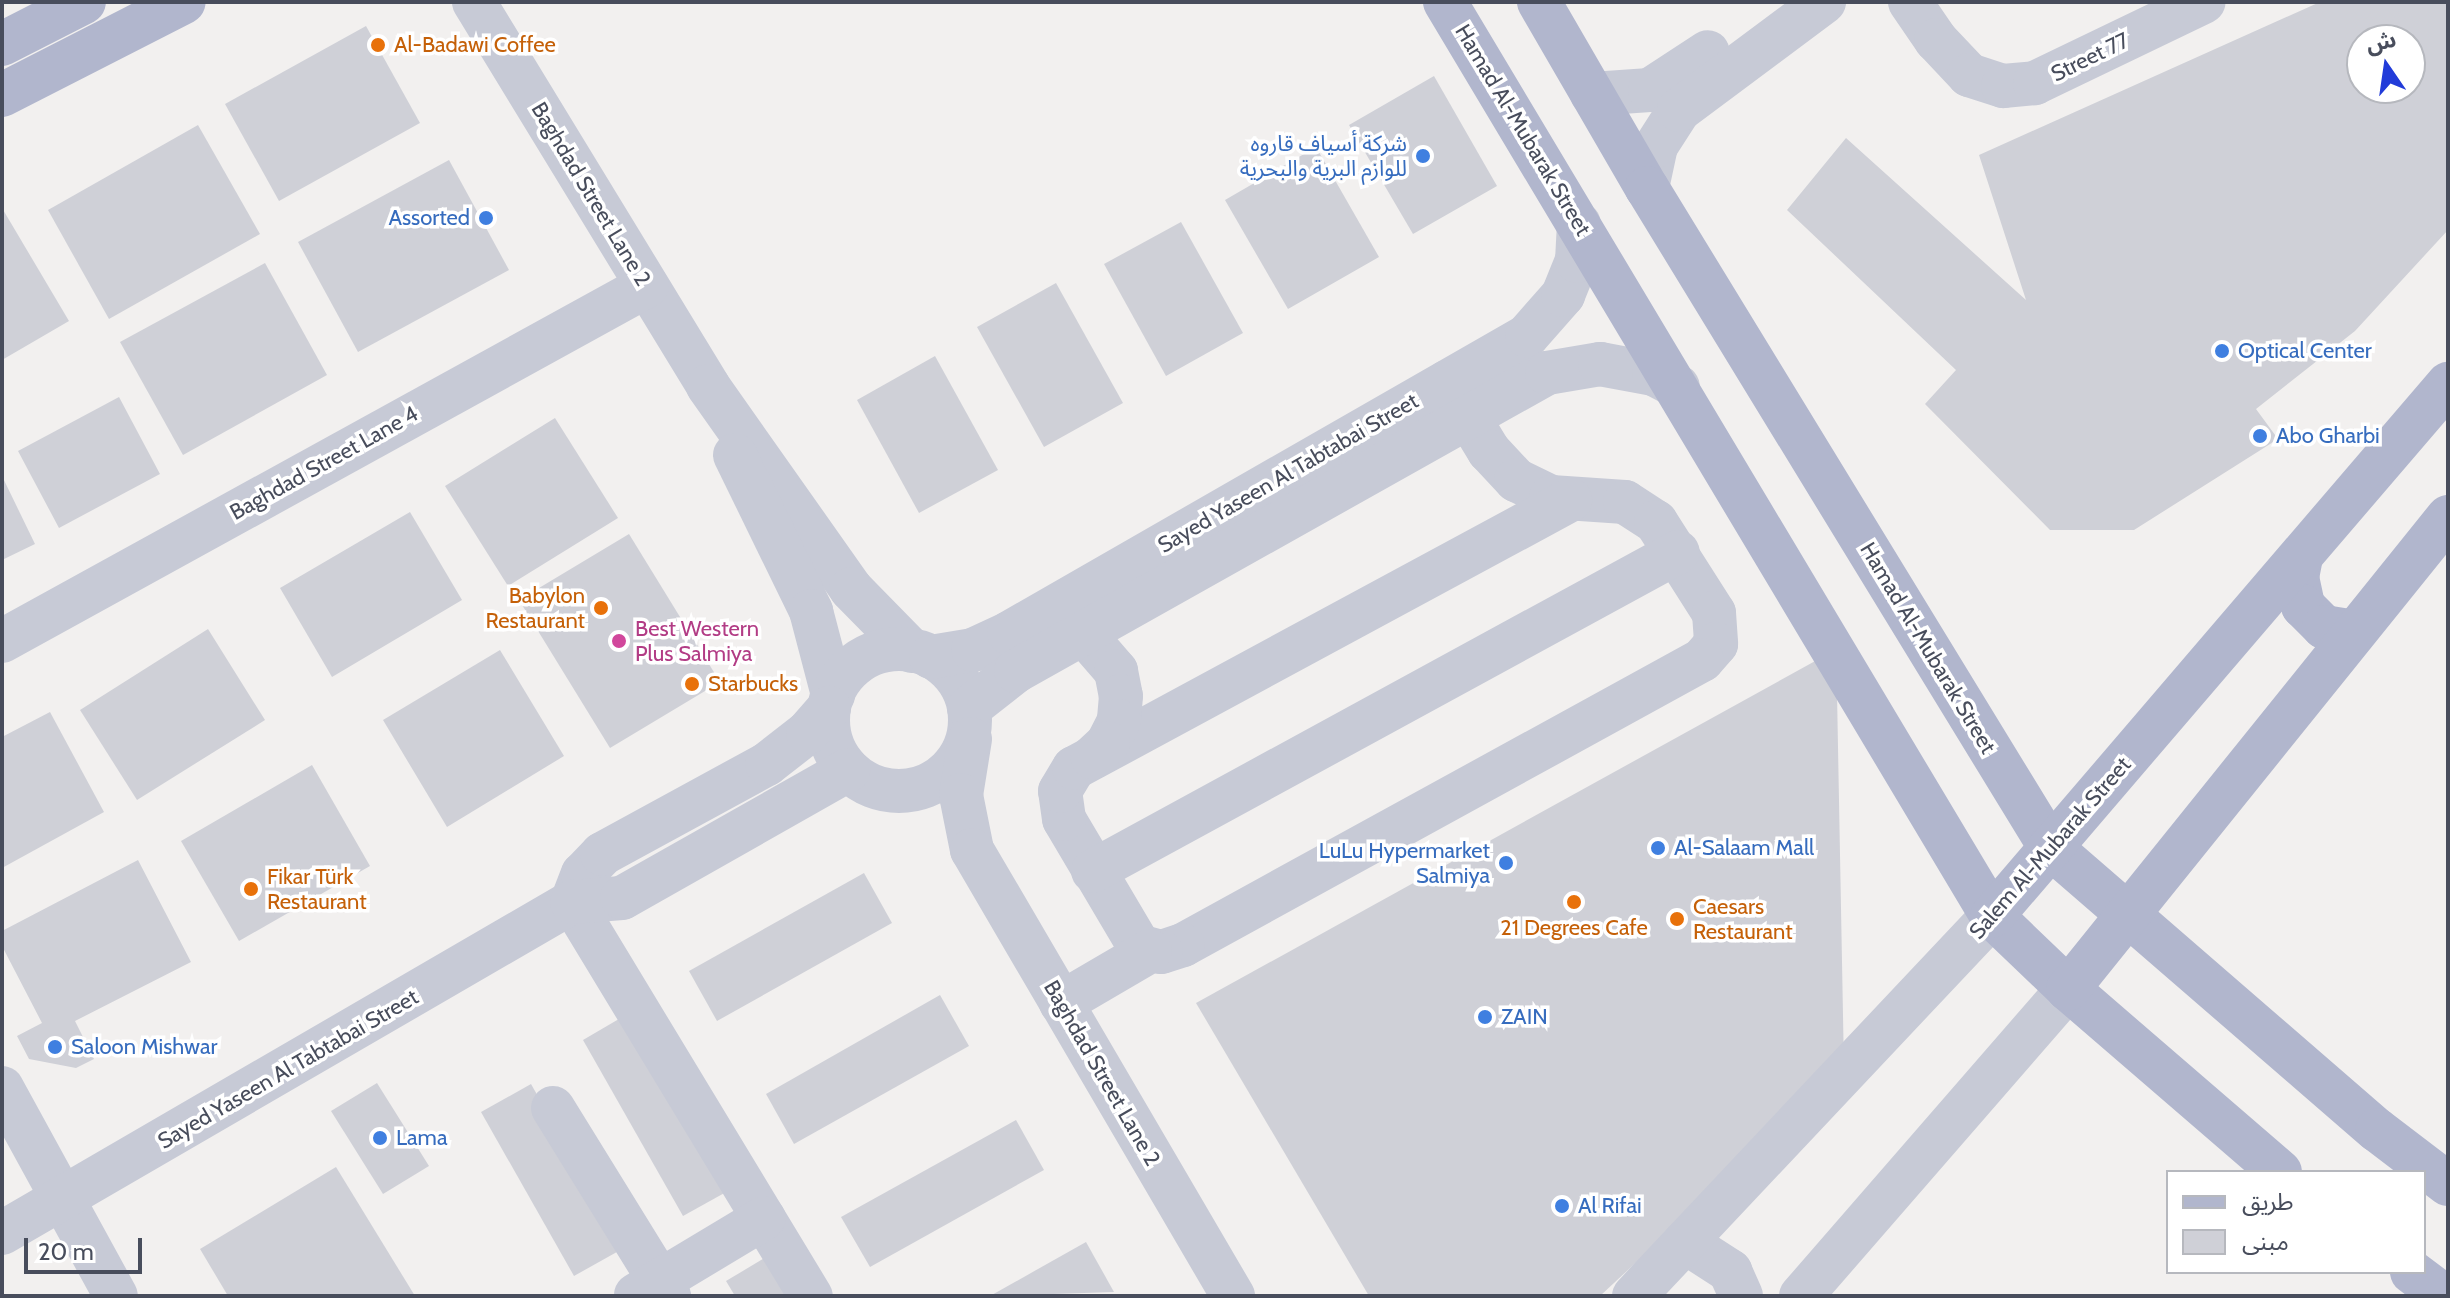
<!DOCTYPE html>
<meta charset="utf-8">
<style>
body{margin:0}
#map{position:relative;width:2450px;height:1298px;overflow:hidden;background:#f2f0ef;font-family:Cabin,"Noto Sans Arabic",sans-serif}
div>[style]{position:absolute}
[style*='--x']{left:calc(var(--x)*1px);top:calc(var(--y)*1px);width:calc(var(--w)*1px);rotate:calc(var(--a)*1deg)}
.building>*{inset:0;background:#cfd0d7}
.minor>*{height:44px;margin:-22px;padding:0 22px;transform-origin:22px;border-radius:22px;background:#c7cad6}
.minor>.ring{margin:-22px;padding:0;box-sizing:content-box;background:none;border:44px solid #c7cad6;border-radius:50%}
.major>*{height:44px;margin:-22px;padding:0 22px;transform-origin:22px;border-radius:22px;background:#b1b6cd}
.dots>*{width:22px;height:22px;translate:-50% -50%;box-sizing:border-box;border:4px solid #fff;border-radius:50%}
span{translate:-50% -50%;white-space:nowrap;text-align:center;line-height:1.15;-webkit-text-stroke:7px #fff;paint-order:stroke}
.food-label{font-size:22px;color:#c56008}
.left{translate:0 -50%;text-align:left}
.right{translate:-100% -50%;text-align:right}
.street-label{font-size:22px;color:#484d5c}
.shop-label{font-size:22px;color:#366cbe}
.hotel-label{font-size:22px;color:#b23c85}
.frame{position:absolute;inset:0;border:4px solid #484d5c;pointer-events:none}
.legend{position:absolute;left:2166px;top:1170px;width:260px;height:104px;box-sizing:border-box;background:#fff;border:2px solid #b6b8be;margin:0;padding:10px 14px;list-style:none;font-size:24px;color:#484d5c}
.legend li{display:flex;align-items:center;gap:16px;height:40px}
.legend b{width:40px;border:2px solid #b6b8be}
.north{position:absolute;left:2346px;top:24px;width:80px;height:80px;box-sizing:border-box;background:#fff;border:2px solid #b6b8be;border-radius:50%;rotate:347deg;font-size:22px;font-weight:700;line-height:32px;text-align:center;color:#484d5c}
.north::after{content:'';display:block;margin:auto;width:28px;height:36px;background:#223cd9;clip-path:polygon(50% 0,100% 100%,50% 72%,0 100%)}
.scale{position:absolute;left:24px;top:1238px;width:118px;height:36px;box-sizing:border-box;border:4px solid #484d5c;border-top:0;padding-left:10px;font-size:24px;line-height:28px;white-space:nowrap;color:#484d5c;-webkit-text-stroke:6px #fff;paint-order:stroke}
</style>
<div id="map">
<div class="building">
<div style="clip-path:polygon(evenodd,2320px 2px,2448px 2px,2448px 230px,2355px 331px,2256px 409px,2278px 439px,2134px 530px,2050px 530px,1925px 404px,1956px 370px,1787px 210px,1846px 138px,2026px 300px,1979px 155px,2320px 2px,2362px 40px,2410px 40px,2410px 88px,2362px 88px,2362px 40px)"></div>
<div style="clip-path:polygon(366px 26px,420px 123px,279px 201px,225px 104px)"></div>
<div style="clip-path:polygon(1434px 76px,1497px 186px,1413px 234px,1349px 125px)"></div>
<div style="clip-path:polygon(198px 125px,260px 234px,109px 319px,48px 210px)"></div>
<div style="clip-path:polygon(1316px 147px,1379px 257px,1288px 309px,1225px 200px)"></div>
<div style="clip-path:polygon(449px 160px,509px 270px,358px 352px,298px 242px)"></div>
<div style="clip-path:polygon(2px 208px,69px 321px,2px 360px)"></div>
<div style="clip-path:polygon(1181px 222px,1243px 333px,1166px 376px,1104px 264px)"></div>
<div style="clip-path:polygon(265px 263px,327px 375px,183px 455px,120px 342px)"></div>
<div style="clip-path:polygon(1056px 283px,1123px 403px,1044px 447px,977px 327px)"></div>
<div style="clip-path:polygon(935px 356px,998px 470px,919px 513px,857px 400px)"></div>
<div style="clip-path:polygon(119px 397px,160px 474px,59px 528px,18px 451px)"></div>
<div style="clip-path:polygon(555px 418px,618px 518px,508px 586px,445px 486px)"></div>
<div style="clip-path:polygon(2px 476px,35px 544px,2px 560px)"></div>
<div style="clip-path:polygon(410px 512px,462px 600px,332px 677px,280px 588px)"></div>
<div style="clip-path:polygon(629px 534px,720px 682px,610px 748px,519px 600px)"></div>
<div style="clip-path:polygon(208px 629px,265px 720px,137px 800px,80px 710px)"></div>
<div style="clip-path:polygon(500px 650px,564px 756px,447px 827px,383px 720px)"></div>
<div style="clip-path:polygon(1817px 660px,1837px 693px,1844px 1069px,1600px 1296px,1369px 1296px,1196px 1003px)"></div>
<div style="clip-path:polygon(50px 712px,104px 812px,2px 868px,2px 737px)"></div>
<div style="clip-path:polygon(312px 765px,370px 866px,239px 941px,181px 841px)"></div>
<div style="clip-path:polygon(138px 860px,191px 962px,75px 1021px,94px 1059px,76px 1068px,29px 1059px,17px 1036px,42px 1023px,2px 946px,2px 931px)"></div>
<div style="clip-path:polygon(864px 873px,892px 923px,717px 1021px,689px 971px)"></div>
<div style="clip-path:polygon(940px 995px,969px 1046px,794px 1144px,766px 1094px)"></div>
<div style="clip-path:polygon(636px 1009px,737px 1186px,683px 1216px,583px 1040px)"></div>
<div style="clip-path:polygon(377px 1083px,429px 1166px,383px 1194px,331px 1111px)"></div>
<div style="clip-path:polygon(531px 1084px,624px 1248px,574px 1276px,481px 1112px)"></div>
<div style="clip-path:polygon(1016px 1120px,1044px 1170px,870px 1267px,841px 1217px)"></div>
<div style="clip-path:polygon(336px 1167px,415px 1296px,228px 1296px,200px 1249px)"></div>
<div style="clip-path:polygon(1086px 1242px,1114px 1292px,990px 1296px)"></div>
<div style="clip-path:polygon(773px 1253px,799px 1296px,735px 1296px,726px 1281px)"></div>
</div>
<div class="minor">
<div style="--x:474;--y:2;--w:450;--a:58.6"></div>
<div style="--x:708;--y:386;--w:248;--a:54.8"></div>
<div style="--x:851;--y:589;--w:87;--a:45.5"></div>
<div style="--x:1910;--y:2;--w:46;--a:55.6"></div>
<div style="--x:1936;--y:40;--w:48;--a:46.7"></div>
<div style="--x:1969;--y:75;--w:36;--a:18"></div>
<div style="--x:2003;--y:86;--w:32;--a:-5"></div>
<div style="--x:2035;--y:83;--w:187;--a:-25.7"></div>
<div style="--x:1592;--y:94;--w:58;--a:-3.9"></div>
<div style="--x:1650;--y:90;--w:69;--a:-33.2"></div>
<div style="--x:1647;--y:188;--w:43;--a:-77.9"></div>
<div style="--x:1656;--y:146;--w:43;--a:-57.4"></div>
<div style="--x:1679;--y:110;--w:181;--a:-36.7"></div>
<div style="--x:1447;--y:382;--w:81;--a:58.7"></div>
<div style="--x:1489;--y:451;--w:40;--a:47"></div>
<div style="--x:1516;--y:480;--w:39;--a:26"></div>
<div style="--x:1551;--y:497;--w:74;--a:3.9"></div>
<div style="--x:1625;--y:502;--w:37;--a:33"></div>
<div style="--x:1656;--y:522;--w:108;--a:57.5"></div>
<div style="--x:1714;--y:613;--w:31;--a:86"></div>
<div style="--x:1716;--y:644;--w:21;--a:131"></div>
<div style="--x:1702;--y:660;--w:592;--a:151.23"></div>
<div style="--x:1183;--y:945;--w:23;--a:162"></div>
<div style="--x:1161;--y:952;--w:23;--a:-165"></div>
<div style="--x:1139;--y:946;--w:147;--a:-120.6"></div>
<div style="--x:1064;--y:819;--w:28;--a:-98"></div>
<div style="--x:1060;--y:791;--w:27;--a:-59"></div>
<div style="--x:1074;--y:768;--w:564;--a:-28.38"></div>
<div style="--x:735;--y:455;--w:174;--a:64"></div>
<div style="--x:811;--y:611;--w:87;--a:75.3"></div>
<div style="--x:1084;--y:634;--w:49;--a:49.1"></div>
<div style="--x:1116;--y:671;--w:25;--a:79"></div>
<div style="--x:1121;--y:696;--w:25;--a:95"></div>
<div style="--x:1119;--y:721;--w:25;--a:117"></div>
<div style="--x:1108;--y:743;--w:21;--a:137"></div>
<div style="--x:2;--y:641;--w:736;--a:-28.83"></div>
<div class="ring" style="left:828px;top:649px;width:98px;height:98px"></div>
<div style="--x:931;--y:657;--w:43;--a:-9.5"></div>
<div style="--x:973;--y:650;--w:40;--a:-25"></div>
<div style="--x:1009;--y:633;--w:597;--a:-29.83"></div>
<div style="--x:1527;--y:336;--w:55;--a:-48.7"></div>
<div style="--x:1563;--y:295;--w:37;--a:-68"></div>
<div style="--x:1577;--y:261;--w:37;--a:-87"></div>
<div style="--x:969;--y:708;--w:60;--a:-38.2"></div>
<div style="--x:1016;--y:671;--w:609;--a:-29.3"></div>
<div style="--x:1547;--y:373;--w:54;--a:-9.6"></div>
<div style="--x:1600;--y:364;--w:55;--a:10.5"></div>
<div style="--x:1654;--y:374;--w:27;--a:28"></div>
<div style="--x:970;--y:739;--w:57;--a:99.1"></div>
<div style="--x:961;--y:795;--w:56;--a:78.7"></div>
<div style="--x:972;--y:850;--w:517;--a:59.66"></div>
<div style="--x:1093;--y:871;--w:666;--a:-28.6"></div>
<div style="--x:572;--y:902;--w:461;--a:58.8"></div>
<div style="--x:572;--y:902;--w:30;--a:-69"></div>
<div style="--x:583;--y:874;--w:28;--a:-46"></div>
<div style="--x:602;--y:854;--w:188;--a:-28.6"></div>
<div style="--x:767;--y:764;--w:52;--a:-38"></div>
<div style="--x:808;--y:732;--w:32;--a:-49"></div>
<div style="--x:1061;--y:1003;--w:103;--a:-30.3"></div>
<div style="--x:2;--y:1088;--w:237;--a:61.3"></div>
<div style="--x:553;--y:1108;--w:221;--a:58.3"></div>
<div style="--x:2;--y:1233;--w:659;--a:-30.14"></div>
<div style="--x:572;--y:902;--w:50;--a:-4.6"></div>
<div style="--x:622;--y:898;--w:260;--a:-29.5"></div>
<div style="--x:1685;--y:1242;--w:54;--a:32.8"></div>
<div style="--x:1730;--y:1271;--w:27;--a:66"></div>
<div style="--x:636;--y:1295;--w:149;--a:-31"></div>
<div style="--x:1634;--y:1296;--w:522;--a:-46.71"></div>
<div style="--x:1801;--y:1296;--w:407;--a:-49"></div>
</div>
<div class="major">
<div style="--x:1445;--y:2;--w:1065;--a:59.1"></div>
<div style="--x:1992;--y:916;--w:105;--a:43.8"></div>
<div style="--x:2068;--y:989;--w:280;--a:40.8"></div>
<div style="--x:1539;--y:2;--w:215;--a:59.9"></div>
<div style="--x:1647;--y:188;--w:772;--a:58.55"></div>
<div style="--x:2050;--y:847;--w:432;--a:40.9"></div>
<div style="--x:2377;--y:1130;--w:89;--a:37.3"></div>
<div style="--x:2;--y:44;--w:92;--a:-27.1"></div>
<div style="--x:2;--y:95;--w:204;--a:-27.1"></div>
<div style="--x:2300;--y:562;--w:15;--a:101"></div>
<div style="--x:2297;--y:577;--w:30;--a:78"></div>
<div style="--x:2303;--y:606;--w:30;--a:45"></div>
<div style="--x:2324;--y:627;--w:30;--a:9"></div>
<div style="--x:1992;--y:916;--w:701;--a:-49.4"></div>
<div style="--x:2068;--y:989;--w:606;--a:-51.16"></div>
<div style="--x:2412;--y:1272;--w:40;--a:37"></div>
</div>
<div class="dots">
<div style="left:378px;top:45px;background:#e8710a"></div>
<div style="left:1423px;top:156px;background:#3f7fe0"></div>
<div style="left:486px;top:218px;background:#3f7fe0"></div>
<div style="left:2222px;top:351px;background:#3f7fe0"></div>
<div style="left:2260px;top:436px;background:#3f7fe0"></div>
<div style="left:601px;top:608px;background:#e8710a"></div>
<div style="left:619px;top:641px;background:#d1479c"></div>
<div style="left:692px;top:684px;background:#e8710a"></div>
<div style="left:1658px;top:848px;background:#3f7fe0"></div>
<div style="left:1506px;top:863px;background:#3f7fe0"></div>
<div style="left:251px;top:889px;background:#e8710a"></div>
<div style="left:1574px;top:902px;background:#e8710a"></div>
<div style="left:1677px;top:919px;background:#e8710a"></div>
<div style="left:1485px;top:1017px;background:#3f7fe0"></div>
<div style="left:55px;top:1047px;background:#3f7fe0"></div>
<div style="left:380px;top:1138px;background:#3f7fe0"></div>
<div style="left:1562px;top:1206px;background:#3f7fe0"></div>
</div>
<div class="food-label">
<span class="left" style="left:394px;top:45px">Al-Badawi Coffee</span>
<span class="right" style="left:585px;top:608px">Babylon<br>Restaurant</span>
<span class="left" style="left:708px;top:684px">Starbucks</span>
<span class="left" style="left:267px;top:889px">Fikar Türk<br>Restaurant</span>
<span class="left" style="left:1693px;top:919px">Caesars<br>Restaurant</span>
<span style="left:1574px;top:928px">21 Degrees Cafe</span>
</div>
<div class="street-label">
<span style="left:2090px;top:57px;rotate:-26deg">Street 77</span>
<span style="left:1523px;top:130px;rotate:59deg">Hamad Al-Mubarak Street</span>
<span style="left:591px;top:194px;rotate:59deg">Baghdad Street Lane 2</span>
<span style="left:324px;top:463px;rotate:-29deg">Baghdad Street Lane 4</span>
<span style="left:1288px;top:473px;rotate:-30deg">Sayed Yaseen Al Tabtabai Street</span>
<span style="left:1928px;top:648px;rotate:59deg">Hamad Al-Mubarak Street</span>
<span style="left:2050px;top:848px;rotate:-49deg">Salem Al-Mubarak Street</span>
<span style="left:288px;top:1069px;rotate:-30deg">Sayed Yaseen Al Tabtabai Street</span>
<span style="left:1102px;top:1073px;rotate:60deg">Baghdad Street Lane 2</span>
</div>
<div class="shop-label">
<span class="right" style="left:1407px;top:156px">شركة أسياف قاروه<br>للوازم البرية والبحرية</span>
<span class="right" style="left:470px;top:218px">Assorted</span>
<span class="left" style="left:2238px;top:351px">Optical Center</span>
<span class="left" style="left:2276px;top:436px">Abo Gharbi</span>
<span class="left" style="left:1674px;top:848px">Al-Salaam Mall</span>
<span class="right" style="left:1490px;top:863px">LuLu Hypermarket<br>Salmiya</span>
<span class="left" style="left:1501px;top:1017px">ZAIN</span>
<span class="left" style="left:71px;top:1047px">Saloon Mishwar</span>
<span class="left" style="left:396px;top:1138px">Lama</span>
<span class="left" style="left:1578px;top:1206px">Al Rifai</span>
</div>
<div class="hotel-label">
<span class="left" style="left:635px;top:641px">Best Western<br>Plus Salmiya</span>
</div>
<div class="frame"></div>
<ul class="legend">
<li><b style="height:10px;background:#b1b6cd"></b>طريق</li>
<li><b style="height:22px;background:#cfd0d7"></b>مبنى</li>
</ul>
<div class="north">ش</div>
<div class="scale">20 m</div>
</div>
